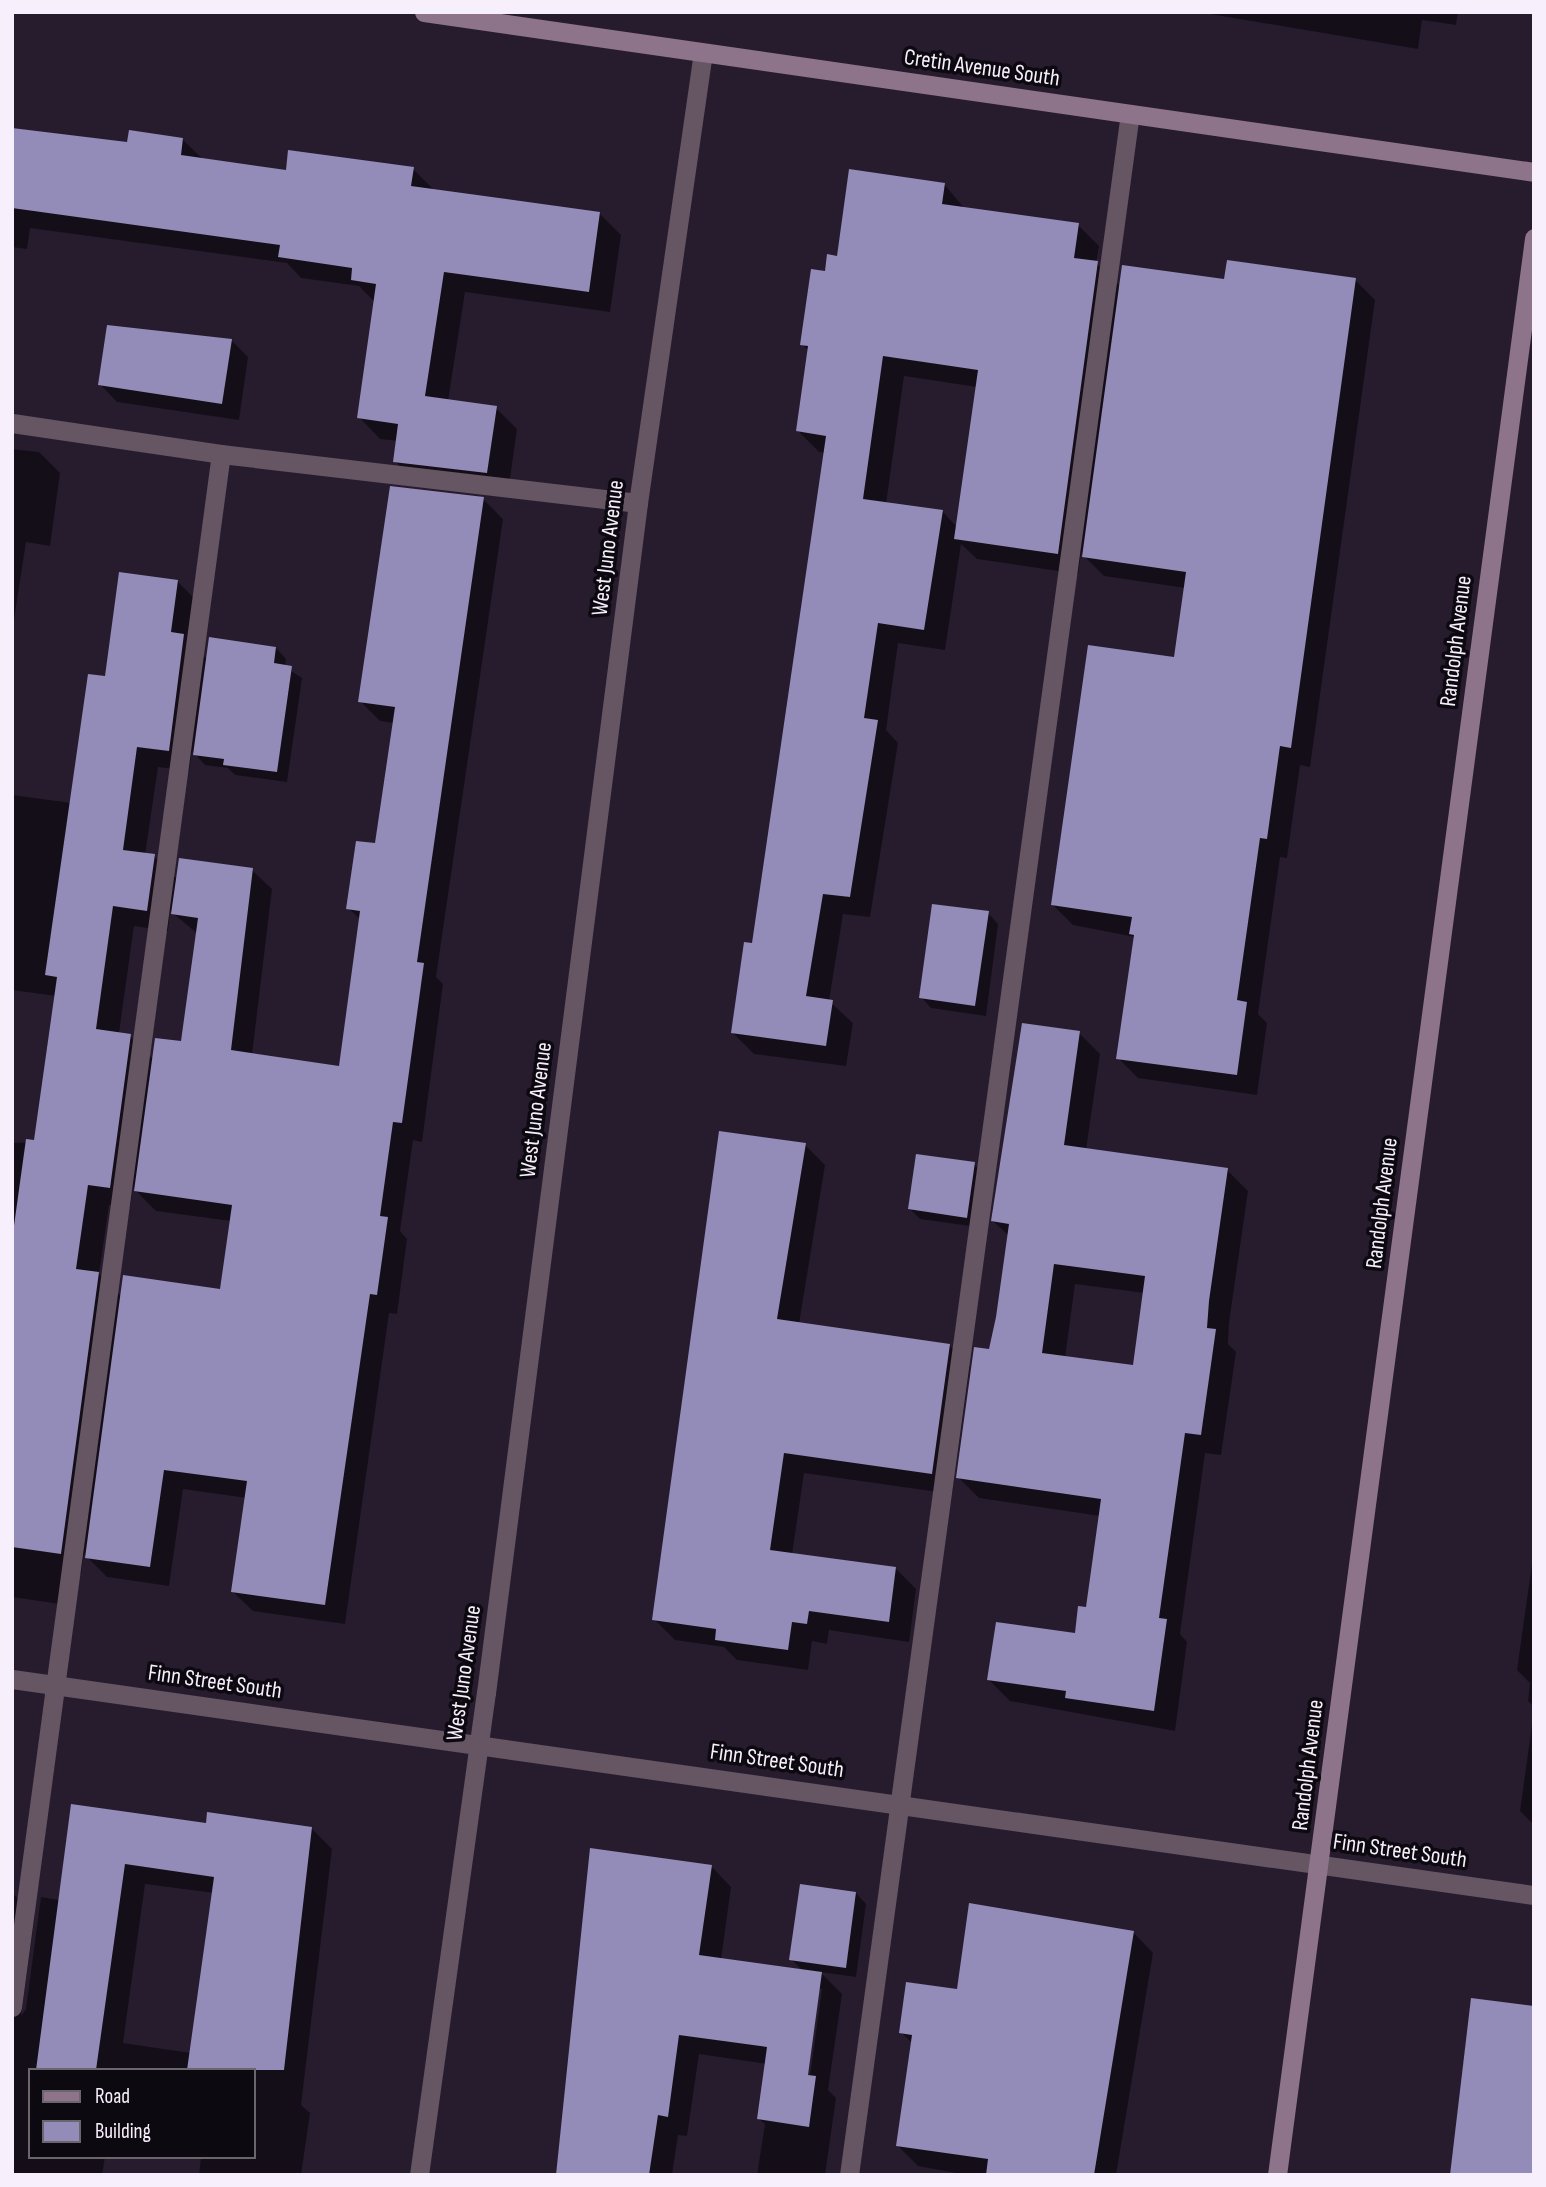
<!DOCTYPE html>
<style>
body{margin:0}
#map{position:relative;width:1546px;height:2187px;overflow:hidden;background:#271c2e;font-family:"Sofia Sans Condensed",sans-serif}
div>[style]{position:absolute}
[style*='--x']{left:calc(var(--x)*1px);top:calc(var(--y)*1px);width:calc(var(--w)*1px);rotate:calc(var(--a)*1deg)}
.shadow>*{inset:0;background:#0007}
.building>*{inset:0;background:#938bb8}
.service>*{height:19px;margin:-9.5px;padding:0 9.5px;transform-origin:9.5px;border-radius:9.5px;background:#665664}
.minor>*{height:19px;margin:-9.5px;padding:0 9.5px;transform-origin:9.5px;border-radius:9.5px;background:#665664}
.secondary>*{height:19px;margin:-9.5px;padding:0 9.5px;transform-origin:9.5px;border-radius:9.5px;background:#8d748a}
span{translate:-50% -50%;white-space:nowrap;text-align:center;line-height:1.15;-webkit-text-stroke:7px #0d0910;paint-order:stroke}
.street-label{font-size:23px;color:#f7f0fc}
.frame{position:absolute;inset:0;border:14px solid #f7f0fc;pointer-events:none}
.legend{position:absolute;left:28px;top:2068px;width:228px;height:91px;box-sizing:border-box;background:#0d0910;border:2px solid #6b656e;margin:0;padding:9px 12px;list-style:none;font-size:21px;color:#f7f0fc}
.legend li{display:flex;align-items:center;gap:14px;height:35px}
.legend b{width:35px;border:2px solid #6b656e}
</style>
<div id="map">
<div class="shadow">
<div style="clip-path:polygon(1198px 12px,1458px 12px,1456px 25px,1422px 20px,1418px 49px)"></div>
<div style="clip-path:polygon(12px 129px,128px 144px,182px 139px,204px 160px,287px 172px,413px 169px,435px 191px,600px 214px,621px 235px,610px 312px,465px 292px,448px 401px,496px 408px,517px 429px,508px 493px,416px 483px,395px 461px,398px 441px,380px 439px,359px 417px,374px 301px,359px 286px,301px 278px,287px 263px,30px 228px,27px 249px,12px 247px)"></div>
<div style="clip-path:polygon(evenodd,944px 184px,965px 209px,1078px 225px,1099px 246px,1096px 263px,1121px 287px,1355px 280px,1375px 300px,1310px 767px,1300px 765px,1287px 858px,1280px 857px,1258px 1014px,1267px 1023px,1257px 1095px,1138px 1078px,1118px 1058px,1135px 937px,1073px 925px,1053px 905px,1175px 659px,1185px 588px,1104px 576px,1081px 553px,1078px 574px,977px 559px,961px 544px,945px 650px,898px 643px,886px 730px,898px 743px,870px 917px,843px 914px,829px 1001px,853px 1023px,846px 1066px,754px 1054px,733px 1033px,754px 945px,826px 453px,819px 452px,798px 431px,809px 351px,802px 344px,826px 273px,838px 258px,944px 184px,904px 376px,977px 387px,957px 527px,942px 511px,886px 504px,904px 376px)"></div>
<div style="clip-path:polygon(170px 332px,231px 340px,248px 357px,239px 420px,117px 402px,100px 384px)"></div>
<div style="clip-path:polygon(12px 449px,39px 452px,60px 473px,50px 546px,26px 542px,12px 633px)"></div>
<div style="clip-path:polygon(evenodd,483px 499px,503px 519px,436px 977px,443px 984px,422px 1142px,413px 1140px,400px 1231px,407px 1239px,397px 1314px,389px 1313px,345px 1624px,253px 1611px,233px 1592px,247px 1498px,183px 1489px,169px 1586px,107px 1577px,84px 1554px,81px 1574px,65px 1572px,60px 1604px,12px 1597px,16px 1229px,12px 1229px,12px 1143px,35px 1142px,56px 996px,12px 990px,12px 795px,72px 803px,106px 678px,177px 581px,198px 602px,192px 644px,207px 659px,276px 648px,286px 659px,285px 667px,302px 678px,287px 782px,235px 775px,228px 768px,205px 765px,192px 751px,189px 771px,158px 767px,145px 855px,154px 856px,178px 880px,252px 870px,272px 889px,252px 1055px,340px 1067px,361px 920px,348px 908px,377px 845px,394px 723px,380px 721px,360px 701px,483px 499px,170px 911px,198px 934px,183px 1043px,154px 1060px,130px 1036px,119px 1033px,134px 926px,168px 931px,170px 911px,483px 499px,133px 1188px,156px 1211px,231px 1221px,222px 1291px,122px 1297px,99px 1274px,109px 1205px,130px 1208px,133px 1188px)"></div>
<div style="clip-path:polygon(988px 913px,998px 924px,986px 1016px,931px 1008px,921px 997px)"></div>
<div style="clip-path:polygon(evenodd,1079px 1033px,1100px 1054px,1086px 1150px,1227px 1170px,1248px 1191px,1229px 1323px,1228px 1344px,1236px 1352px,1221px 1455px,1205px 1453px,1180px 1634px,1187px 1642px,1175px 1731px,1010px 1701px,989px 1680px,1076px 1635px,1087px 1609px,1100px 1516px,979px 1498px,958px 1477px,991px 1351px,1009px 1236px,993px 1221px,1079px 1033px,1075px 1284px,1145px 1293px,1134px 1367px,1065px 1358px,1075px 1284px)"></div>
<div style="clip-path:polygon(805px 1145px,825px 1165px,799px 1324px,949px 1345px,970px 1366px,952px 1494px,804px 1473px,792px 1555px,896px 1569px,916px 1589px,909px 1642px,829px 1630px,827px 1644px,812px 1641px,808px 1670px,737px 1660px,724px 1647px,675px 1640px,654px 1619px)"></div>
<div style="clip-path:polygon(974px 1164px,985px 1175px,977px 1227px,920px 1219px,910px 1209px)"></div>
<div style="clip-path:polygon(1534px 1549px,1534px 1707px,1528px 1701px,1530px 1683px,1517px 1670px)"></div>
<div style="clip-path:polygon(1534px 1710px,1534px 1825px,1520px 1811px)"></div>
<div style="clip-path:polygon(evenodd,73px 1806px,207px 1825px,311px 1828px,332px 1849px,301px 2105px,310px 2113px,301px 2175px,199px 2175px,201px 2157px,254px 2157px,254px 2070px,30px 2070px,30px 2157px,105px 2157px,102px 2175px,12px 2175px,12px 1893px,35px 1914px,21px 2016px,26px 2009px,41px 1897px,59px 1900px,73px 1806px,145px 1884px,214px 1893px,191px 2053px,123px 2043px,145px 1884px)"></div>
<div style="clip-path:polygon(evenodd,592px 1850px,711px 1866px,731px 1887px,721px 1960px,804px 1972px,791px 1959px,856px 1893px,866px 1904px,856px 1977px,820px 1972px,842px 1994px,828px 2090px,836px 2098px,825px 2175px,757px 2175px,765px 2124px,759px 2119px,767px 2064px,699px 2054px,687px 2136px,678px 2135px,672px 2175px,558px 2175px,592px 1850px,818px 1989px,822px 1989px,809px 2083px,805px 2083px,818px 1989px)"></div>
<div style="clip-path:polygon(1133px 1932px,1153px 1953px,1116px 2175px,967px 2175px,918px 2166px,898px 2146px,913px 2044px,901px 2032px,959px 1991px)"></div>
</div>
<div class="building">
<div style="clip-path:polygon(12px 128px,127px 142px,129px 130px,183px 138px,181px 155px,286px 170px,288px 150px,414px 167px,411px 186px,600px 212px,589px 292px,444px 272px,425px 396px,497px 406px,487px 473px,393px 462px,398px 424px,357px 418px,376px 284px,351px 280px,352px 268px,278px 257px,280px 245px,12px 208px)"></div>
<div style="clip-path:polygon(849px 169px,945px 183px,942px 204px,1079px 223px,1074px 258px,1098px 261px,1058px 554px,954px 539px,978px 370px,883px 356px,863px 499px,943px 510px,924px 630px,878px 623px,864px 718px,878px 720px,850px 897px,823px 894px,806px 996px,833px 1000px,826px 1046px,731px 1033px,744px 942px,752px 943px,826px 436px,796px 431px,808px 346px,800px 345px,811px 269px,825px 271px,827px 254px,837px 256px)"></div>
<div style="clip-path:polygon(1227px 260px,1356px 278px,1291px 748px,1280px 746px,1267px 839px,1260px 838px,1237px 1000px,1247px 1002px,1237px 1075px,1116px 1059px,1134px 935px,1129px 934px,1132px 917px,1051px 905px,1088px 645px,1174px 657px,1186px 572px,1082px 557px,1122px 265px,1224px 279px)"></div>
<div style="clip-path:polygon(107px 325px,232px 339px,222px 404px,98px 385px)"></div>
<div style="clip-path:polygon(390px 486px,484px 497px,417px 962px,424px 963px,402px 1123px,393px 1122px,380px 1216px,388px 1217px,377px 1295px,370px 1294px,325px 1605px,231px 1592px,247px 1481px,164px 1470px,150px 1567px,85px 1558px,123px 1275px,220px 1289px,232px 1205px,134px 1191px,155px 1038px,181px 1041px,198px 918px,171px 914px,179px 858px,253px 868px,231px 1050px,339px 1066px,360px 911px,346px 909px,356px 841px,375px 843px,395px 707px,358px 702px)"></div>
<div style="clip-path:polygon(119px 572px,178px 580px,171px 632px,184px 634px,169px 751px,137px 747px,123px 850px,155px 854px,147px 911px,113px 906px,96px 1029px,131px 1034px,110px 1188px,88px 1185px,76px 1269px,99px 1272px,61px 1554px,12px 1547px,12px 1240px,26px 1139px,34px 1140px,57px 977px,45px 975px,88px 674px,105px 676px)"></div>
<div style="clip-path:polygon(209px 637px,276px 647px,274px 663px,292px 666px,277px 772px,223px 765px,224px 759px,193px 755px)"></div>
<div style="clip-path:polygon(932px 904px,989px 911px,975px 1006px,919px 998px)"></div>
<div style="clip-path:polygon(evenodd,1022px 1023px,1080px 1031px,1064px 1145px,1228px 1168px,1209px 1301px,1207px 1328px,1216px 1329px,1201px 1435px,1185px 1433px,1159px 1618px,1167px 1619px,1154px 1711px,1065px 1698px,1066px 1691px,987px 1680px,996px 1622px,1075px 1633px,1078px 1606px,1086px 1607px,1101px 1499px,956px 1478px,974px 1347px,989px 1349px,996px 1317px,1009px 1224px,991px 1221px,1022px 1023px,1054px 1264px,1145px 1276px,1133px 1365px,1042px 1353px,1054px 1264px)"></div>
<div style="clip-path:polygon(719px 1131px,806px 1143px,777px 1319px,950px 1344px,932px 1474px,784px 1453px,770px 1550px,896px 1567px,889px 1622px,809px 1611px,807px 1624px,792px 1622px,788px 1650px,715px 1640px,716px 1629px,652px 1620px)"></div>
<div style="clip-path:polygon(916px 1154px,975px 1162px,967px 1218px,908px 1209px)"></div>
<div style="clip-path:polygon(71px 1804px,206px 1823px,207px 1812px,312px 1827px,284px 2070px,187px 2070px,214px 1877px,125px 1864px,96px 2070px,36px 2070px)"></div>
<div style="clip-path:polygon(590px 1848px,712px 1865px,699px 1955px,822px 1972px,808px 2075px,816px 2076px,809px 2127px,757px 2119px,767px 2047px,679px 2035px,668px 2117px,658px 2115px,649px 2175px,556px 2175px)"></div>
<div style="clip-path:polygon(800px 1884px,856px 1892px,846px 1968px,789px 1960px)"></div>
<div style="clip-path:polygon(969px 1903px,1134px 1931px,1094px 2175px,986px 2175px,988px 2159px,896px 2146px,912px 2035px,899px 2033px,906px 1982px,957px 1989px)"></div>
<div style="clip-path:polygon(1471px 1998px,1534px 2006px,1534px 2175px,1450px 2175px)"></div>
</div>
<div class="service">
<div style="--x:12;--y:423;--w:211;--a:8.4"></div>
<div style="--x:221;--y:454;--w:420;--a:6.7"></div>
<div style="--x:12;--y:2007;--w:1567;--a:-82.34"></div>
<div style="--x:849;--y:2175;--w:2080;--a:-82.24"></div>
</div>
<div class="minor">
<div style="--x:12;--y:1679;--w:1537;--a:8.08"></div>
<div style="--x:419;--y:2175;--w:487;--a:-82.1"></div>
<div style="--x:486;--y:1693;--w:1200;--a:-82.72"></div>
<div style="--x:638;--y:503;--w:455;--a:-81.8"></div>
</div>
<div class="secondary">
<div style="--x:424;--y:12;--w:1121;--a:8.2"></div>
<div style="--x:1277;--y:2175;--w:1954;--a:-82.44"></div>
</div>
<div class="street-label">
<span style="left:982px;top:68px;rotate:8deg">Cretin Avenue South</span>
<span style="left:608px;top:548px;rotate:-83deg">West Juno Avenue</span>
<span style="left:1456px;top:641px;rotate:-83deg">Randolph Avenue</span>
<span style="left:536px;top:1110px;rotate:-83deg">West Juno Avenue</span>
<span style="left:1382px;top:1203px;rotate:-83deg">Randolph Avenue</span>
<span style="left:464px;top:1673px;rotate:-82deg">West Juno Avenue</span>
<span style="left:215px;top:1682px;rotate:8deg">Finn Street South</span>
<span style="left:777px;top:1761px;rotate:8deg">Finn Street South</span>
<span style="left:1308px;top:1765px;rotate:-83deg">Randolph Avenue</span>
<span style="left:1400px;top:1851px;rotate:8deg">Finn Street South</span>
</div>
<div class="frame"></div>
<ul class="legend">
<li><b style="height:9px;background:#8d748a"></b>Road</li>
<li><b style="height:19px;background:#938bb8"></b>Building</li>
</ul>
</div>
